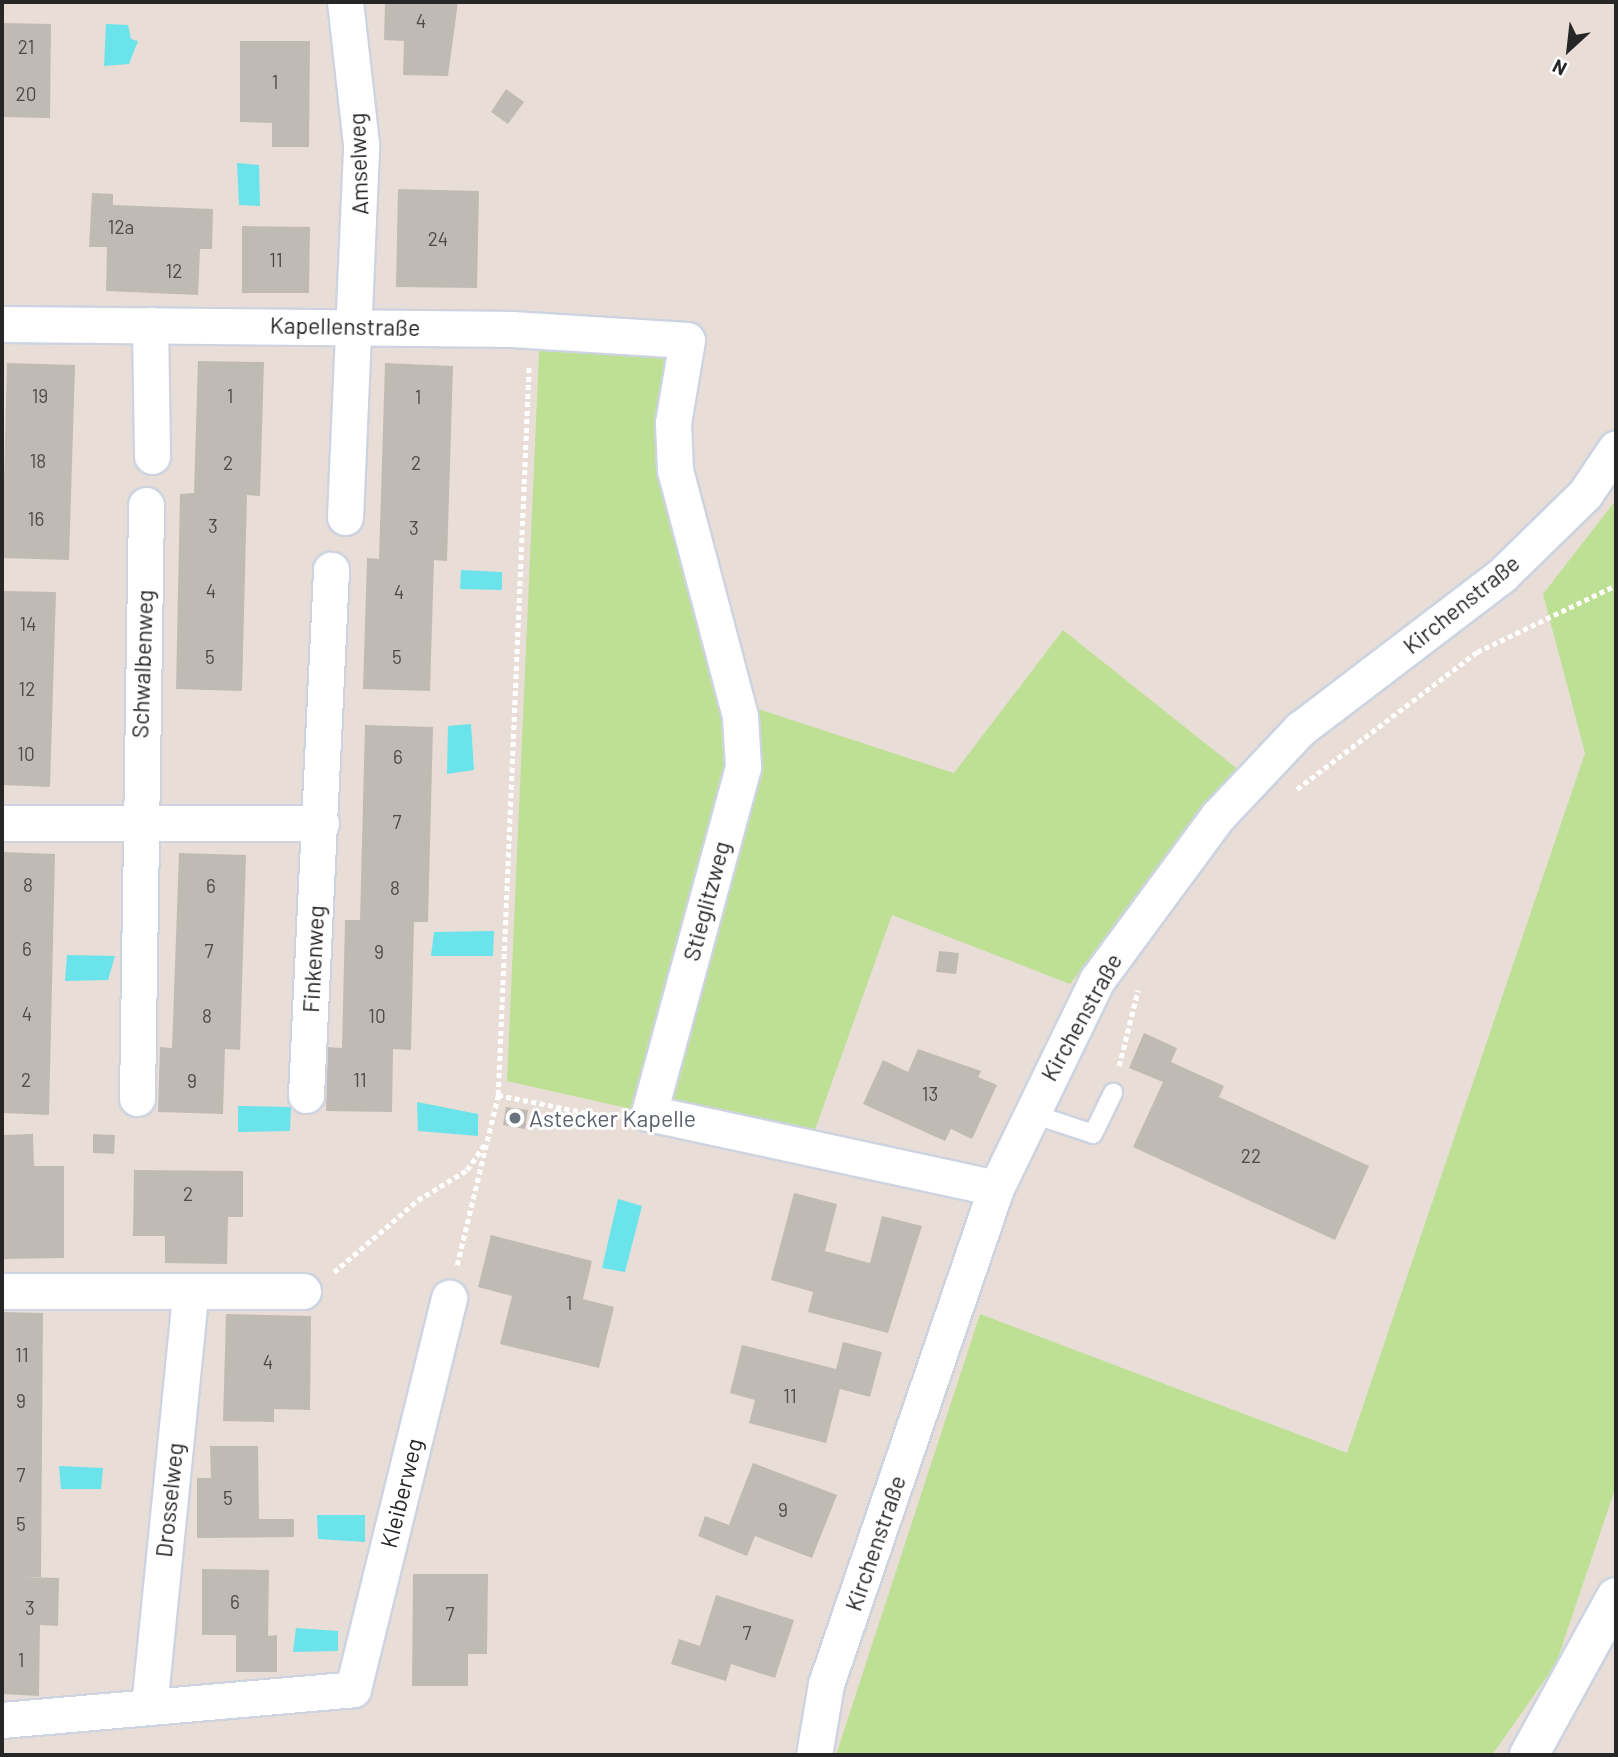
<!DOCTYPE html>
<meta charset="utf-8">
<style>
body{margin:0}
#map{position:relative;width:1618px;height:1757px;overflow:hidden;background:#e9ded7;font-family:Barlow,sans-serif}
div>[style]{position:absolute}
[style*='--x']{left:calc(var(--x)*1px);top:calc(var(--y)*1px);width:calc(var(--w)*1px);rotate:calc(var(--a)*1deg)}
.green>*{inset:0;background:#bde094}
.water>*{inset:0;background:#6ae3eb}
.building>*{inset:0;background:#c0bab4}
.path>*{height:4.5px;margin-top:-2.25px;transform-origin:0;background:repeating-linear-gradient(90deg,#fff 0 5px,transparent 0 8.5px)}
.roads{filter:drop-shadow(2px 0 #cdd4e0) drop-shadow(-2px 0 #cdd4e0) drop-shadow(0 2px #cdd4e0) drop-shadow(0 -2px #cdd4e0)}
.service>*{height:18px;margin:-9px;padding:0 9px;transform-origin:9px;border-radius:9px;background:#fff}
.minor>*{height:35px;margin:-17.5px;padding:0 17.5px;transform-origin:17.5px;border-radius:17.5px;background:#fff}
.tertiary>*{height:38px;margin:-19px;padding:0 19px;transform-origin:19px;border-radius:19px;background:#fff}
.dots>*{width:19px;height:19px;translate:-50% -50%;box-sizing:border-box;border:4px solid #fff;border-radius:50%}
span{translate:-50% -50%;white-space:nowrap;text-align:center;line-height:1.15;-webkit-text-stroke:6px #fff;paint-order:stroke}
.number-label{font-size:19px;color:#4c4b4a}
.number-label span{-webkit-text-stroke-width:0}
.street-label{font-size:23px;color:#262626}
.worship-label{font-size:23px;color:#5b616d}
.left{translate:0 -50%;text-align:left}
.frame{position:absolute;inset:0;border:4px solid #262626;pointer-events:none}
.north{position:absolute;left:1534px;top:14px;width:70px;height:70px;-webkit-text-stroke:5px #fff;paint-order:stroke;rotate:207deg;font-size:19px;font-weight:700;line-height:28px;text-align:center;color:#262626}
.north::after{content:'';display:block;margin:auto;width:24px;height:32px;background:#262626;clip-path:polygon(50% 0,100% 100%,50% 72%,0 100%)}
</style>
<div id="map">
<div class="green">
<div style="clip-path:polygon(540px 330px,687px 340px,673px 423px,737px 702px,954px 773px,1063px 630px,1240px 771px,1070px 984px,892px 915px,808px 1149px,507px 1081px)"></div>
<div style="clip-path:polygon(1616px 500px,1616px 1486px,1556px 1664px,1492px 1755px,836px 1755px,980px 1314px,1347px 1453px,1585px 753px,1543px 594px)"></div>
</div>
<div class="water">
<div style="clip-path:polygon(106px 24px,128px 25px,131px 39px,138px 41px,129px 64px,104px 66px)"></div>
<div style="clip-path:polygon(237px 163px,259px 165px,260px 206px,239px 205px)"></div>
<div style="clip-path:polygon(461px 570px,502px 572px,502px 590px,460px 589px)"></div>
<div style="clip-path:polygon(471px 724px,474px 770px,447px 774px,448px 726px)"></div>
<div style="clip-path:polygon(494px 931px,493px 956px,431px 956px,434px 932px)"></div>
<div style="clip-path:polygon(67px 955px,115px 956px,108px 980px,65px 981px)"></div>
<div style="clip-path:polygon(417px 1102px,478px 1114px,478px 1136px,418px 1131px)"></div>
<div style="clip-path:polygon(238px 1106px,291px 1107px,290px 1131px,238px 1132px)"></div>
<div style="clip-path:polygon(618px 1199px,642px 1206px,625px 1272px,602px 1268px)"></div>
<div style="clip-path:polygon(59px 1466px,103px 1468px,101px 1489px,61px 1489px)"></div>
<div style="clip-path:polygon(317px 1515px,365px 1515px,365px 1542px,318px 1539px)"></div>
<div style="clip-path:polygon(296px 1628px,338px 1631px,338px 1651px,293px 1652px)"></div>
</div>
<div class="building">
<div style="clip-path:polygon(385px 2px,458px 2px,448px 76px,403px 75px,404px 41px,384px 40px)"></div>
<div style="clip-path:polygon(2px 23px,51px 24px,50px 118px,2px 117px)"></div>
<div style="clip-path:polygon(240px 41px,310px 41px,309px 147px,272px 147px,272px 123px,240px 122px)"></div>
<div style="clip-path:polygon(506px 89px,524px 102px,508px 124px,491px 112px)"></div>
<div style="clip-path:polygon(398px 189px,479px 191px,477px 288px,396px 287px)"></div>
<div style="clip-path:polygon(92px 193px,113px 194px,113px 205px,213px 209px,212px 249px,200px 249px,198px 295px,106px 291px,107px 247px,89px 247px)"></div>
<div style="clip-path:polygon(242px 226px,310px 227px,309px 293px,242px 293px)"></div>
<div style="clip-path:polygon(198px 361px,264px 362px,260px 496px,247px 495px,242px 691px,176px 689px,180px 494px,194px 493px)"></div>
<div style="clip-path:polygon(7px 363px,75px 365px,69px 560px,2px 558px)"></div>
<div style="clip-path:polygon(385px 363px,453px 366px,447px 561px,434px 560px,430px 691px,363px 689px,367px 558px,379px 559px)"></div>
<div style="clip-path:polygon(2px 591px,56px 592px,50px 787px,2px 785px)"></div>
<div style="clip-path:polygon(365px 725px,433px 727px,428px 922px,414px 922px,411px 1050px,393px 1049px,392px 1112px,326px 1111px,328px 1047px,342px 1048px,345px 920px,360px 920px)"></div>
<div style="clip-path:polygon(2px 852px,55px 854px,49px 1115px,2px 1113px)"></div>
<div style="clip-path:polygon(179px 853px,246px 855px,240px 1050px,225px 1049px,223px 1114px,158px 1112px,160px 1047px,172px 1048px)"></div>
<div style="clip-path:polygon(939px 951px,959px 953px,956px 974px,936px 972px)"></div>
<div style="clip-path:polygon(1144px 1033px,1177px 1048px,1171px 1062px,1224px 1086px,1219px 1097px,1369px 1166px,1335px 1240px,1133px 1147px,1163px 1082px,1129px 1068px)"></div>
<div style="clip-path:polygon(918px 1049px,981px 1071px,978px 1077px,997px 1085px,972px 1139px,951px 1129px,945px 1141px,863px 1104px,883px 1060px,908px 1072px)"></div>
<div style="clip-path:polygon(506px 1107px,528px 1110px,525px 1129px,503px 1125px)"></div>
<div style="clip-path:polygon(33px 1134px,34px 1166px,64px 1166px,64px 1258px,2px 1259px,2px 1135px)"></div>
<div style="clip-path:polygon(93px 1134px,115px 1135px,114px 1154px,93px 1153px)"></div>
<div style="clip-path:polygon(134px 1170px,243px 1171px,243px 1217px,228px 1217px,227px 1264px,165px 1263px,165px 1236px,133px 1236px)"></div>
<div style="clip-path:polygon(794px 1193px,837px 1204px,825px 1251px,870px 1263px,882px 1216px,922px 1226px,888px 1333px,808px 1312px,813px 1292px,771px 1280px)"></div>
<div style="clip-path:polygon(491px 1235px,592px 1261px,583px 1299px,614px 1307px,599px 1368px,500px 1344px,512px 1296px,478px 1287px)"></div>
<div style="clip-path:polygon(2px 1312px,43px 1313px,41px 1577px,22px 1577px,59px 1578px,58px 1626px,40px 1625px,39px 1696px,2px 1694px)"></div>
<div style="clip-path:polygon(226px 1314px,311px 1316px,310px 1410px,274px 1409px,274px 1422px,223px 1421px)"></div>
<div style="clip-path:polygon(843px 1342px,882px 1352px,870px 1397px,840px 1389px,826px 1443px,749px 1423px,755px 1400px,730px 1393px,742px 1345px,836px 1369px)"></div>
<div style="clip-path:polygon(210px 1446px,258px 1446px,259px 1519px,294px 1519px,294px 1537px,197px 1538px,197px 1478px,211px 1478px)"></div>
<div style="clip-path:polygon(753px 1463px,837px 1495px,812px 1558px,755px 1536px,747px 1556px,698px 1536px,705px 1516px,729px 1525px)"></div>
<div style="clip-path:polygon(202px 1569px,269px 1570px,268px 1636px,277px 1635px,277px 1672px,236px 1672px,236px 1635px,202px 1635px)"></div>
<div style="clip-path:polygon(413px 1574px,488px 1574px,487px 1654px,468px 1654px,468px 1686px,412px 1686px)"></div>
<div style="clip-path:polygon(716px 1595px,794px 1620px,775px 1678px,731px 1664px,726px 1681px,671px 1664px,679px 1639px,700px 1646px)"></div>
</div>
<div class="path">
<div style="--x:1297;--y:789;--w:226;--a:-37.3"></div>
<div style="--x:1477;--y:652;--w:154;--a:-25.7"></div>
<div style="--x:1119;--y:1066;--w:78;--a:-76"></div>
<div style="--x:498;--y:1095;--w:731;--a:-87.57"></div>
<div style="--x:457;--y:1265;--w:175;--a:-76.4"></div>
<div style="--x:498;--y:1095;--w:117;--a:11.3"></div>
<div style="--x:334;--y:1272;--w:111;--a:-40.6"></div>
<div style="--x:418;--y:1200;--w:57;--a:-31.5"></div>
<div style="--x:467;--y:1170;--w:30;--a:-56"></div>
</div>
<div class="roads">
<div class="service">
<div style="--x:1030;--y:1113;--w:66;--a:18.4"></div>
<div style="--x:1093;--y:1134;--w:46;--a:-64"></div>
</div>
<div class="minor">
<div style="--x:2;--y:324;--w:510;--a:0.56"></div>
<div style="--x:512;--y:329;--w:175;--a:3.6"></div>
<div style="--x:687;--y:340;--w:84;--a:99.6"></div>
<div style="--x:673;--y:423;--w:47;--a:87.6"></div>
<div style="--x:675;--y:470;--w:254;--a:75.2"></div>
<div style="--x:740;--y:716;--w:51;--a:86.6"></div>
<div style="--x:743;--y:767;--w:359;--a:105.2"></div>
<div style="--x:649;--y:1113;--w:355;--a:12.2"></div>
<div style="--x:150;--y:325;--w:131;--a:89.1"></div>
<div style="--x:345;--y:517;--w:373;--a:-87.5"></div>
<div style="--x:361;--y:144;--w:143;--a:-96.4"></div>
<div style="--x:2;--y:823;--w:319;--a:0"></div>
<div style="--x:306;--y:1095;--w:526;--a:-87.27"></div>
<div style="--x:137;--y:1098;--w:593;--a:-89.13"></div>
<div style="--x:2;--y:1291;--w:301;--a:0"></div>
<div style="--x:149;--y:1707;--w:416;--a:-84.3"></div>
<div style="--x:2;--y:1720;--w:352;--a:-5"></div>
<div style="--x:353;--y:1689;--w:403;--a:-76.2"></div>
<div style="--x:814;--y:1755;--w:72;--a:-80.4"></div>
<div style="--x:826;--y:1684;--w:524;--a:-71.08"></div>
<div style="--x:996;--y:1188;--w:231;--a:-64.1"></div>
<div style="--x:1097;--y:980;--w:204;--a:-53.6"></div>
<div style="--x:1218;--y:816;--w:120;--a:-46.7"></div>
<div style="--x:1300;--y:729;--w:254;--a:-37.3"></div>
<div style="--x:1502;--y:575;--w:116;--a:-44.3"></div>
<div style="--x:1585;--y:494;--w:55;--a:-56"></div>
</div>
<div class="tertiary">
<div style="--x:1529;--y:1755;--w:180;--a:-61.2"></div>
</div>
</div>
<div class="dots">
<div style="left:515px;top:1118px;background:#6b7280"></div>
</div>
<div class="number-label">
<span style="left:421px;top:21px">4</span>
<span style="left:26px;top:47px">21</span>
<span style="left:275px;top:82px">1</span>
<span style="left:26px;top:94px">20</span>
<span style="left:121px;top:227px">12a</span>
<span style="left:438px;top:239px">24</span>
<span style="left:276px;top:260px">11</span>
<span style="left:174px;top:271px">12</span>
<span style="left:40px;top:396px">19</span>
<span style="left:230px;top:396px">1</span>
<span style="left:418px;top:397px">1</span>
<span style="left:38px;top:461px">18</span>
<span style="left:228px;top:463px">2</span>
<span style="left:416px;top:463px">2</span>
<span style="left:36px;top:519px">16</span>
<span style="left:213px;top:526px">3</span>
<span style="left:414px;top:528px">3</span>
<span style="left:211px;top:591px">4</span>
<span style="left:399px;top:592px">4</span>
<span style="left:28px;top:624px">14</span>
<span style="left:210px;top:657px">5</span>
<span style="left:397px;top:657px">5</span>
<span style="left:27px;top:689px">12</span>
<span style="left:26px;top:754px">10</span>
<span style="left:398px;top:757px">6</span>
<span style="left:397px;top:822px">7</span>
<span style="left:28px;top:885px">8</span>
<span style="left:211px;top:886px">6</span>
<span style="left:395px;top:888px">8</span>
<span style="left:27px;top:949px">6</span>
<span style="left:209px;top:951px">7</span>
<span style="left:379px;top:952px">9</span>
<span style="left:27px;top:1014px">4</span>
<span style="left:207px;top:1016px">8</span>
<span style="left:377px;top:1016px">10</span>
<span style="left:26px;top:1080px">2</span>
<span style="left:360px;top:1080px">11</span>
<span style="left:192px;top:1081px">9</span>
<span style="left:930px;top:1094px">13</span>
<span style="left:1251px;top:1156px">22</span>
<span style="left:188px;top:1194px">2</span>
<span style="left:569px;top:1303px">1</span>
<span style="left:22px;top:1355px">11</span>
<span style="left:268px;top:1362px">4</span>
<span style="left:790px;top:1396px">11</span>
<span style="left:21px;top:1401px">9</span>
<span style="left:21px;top:1475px">7</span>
<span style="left:228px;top:1498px">5</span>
<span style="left:783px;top:1510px">9</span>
<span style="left:21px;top:1524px">5</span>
<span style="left:235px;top:1602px">6</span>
<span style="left:30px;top:1608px">3</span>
<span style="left:450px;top:1614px">7</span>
<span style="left:747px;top:1633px">7</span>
<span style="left:21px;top:1660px">1</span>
</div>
<div class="street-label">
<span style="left:358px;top:164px;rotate:-92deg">Amselweg</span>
<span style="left:345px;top:326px;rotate:1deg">Kapellenstraße</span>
<span style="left:1461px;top:604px;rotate:-39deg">Kirchenstraße</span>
<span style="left:142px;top:664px;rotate:-88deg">Schwalbenweg</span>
<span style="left:706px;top:901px;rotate:-75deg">Stieglitzweg</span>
<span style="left:313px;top:959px;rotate:-87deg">Finkenweg</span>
<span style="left:1081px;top:1017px;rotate:-61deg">Kirchenstraße</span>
<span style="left:401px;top:1493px;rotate:-76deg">Kleiberweg</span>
<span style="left:169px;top:1500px;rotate:-84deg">Drosselweg</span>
<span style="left:875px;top:1543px;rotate:-71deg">Kirchenstraße</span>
</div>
<div class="worship-label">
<span class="left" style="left:529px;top:1118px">Astecker Kapelle</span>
</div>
<div class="frame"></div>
<div class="north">N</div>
</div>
